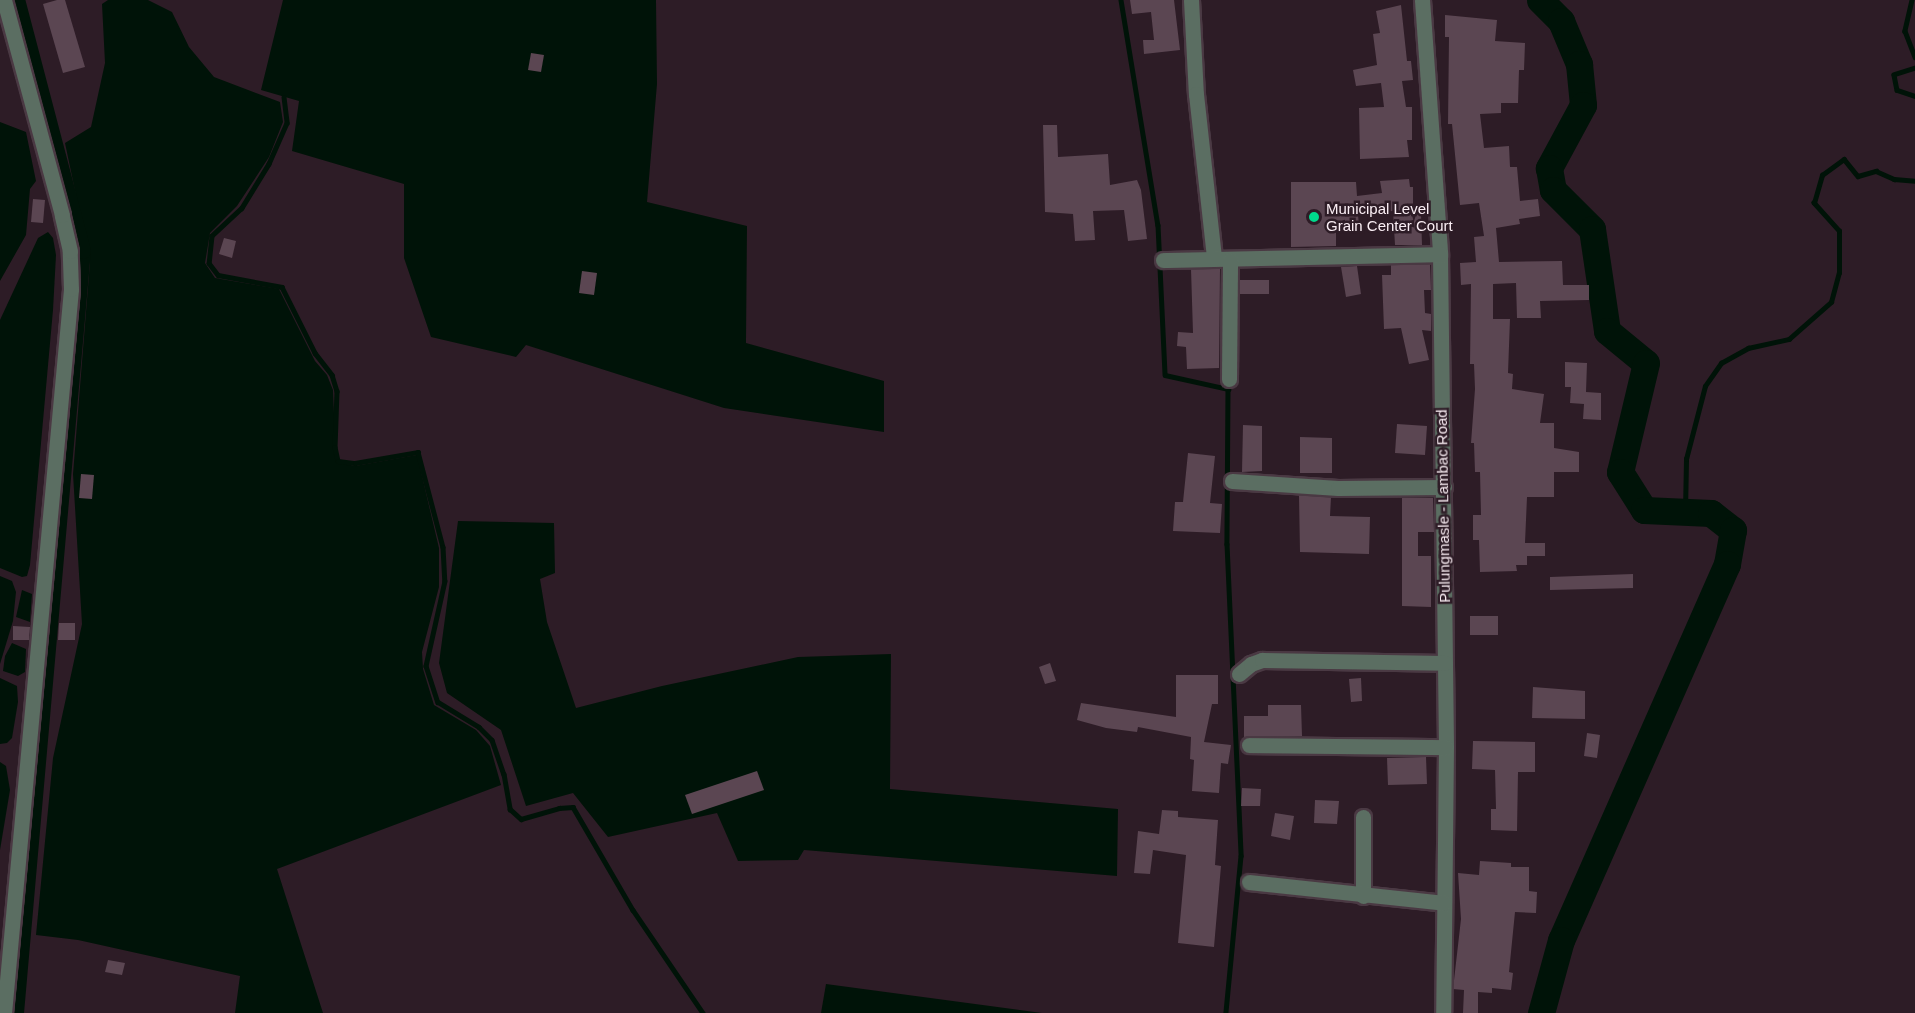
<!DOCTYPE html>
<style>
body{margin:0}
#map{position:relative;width:1915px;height:1013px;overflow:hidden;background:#2d1c26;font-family:Helvetica,sans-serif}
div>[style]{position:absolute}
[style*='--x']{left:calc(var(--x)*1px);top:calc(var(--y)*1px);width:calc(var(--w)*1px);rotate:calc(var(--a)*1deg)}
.water>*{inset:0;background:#001308}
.stream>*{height:4.5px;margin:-2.25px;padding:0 2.25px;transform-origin:2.25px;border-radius:2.25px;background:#001308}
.canal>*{height:16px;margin:-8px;padding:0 8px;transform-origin:8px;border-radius:8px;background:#001308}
.river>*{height:27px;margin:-13.5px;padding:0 13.5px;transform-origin:13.5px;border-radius:13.5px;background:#001308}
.building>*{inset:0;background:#5b4652}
.roads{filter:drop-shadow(2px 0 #4a3943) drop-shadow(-2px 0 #4a3943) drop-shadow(0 2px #4a3943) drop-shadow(0 -2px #4a3943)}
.minor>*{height:15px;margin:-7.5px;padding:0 7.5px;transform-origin:7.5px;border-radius:7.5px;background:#5b6e62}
.dots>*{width:16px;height:16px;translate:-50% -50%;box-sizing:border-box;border:3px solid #2d1c26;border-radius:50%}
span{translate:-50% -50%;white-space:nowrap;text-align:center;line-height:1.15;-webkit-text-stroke:5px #2d1c26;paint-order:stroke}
.poi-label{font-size:15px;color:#faeef4}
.left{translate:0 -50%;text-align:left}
.street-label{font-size:15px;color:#faeef4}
</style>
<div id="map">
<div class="water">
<div style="clip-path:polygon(108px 0,148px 0,172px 12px,189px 47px,214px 77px,280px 102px,283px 122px,269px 157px,237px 206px,210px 233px,205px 263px,215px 278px,279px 289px,315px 361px,327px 375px,333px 390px,336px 462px,355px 466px,417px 455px,439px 548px,439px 587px,422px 652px,423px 669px,434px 705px,476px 730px,490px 746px,501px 785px,277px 869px,323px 1013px,235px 1013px,240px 976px,78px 940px,36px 935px,53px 758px,82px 624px,73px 474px,90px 262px,65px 143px,91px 127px,105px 63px,102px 4px)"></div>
<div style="clip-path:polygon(283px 0,656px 0,657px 84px,647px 202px,747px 226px,746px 343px,884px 381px,884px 432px,724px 408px,526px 345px,516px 357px,431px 337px,404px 258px,404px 184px,292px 151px,299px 101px,261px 90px)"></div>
<div style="clip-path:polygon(0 122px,26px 132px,36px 181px,30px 189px,26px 235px,0 281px)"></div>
<div style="clip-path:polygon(48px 232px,53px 238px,56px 255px,53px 310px,30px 565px,27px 576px,22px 577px,0 568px,0 320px,38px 238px)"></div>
<div style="clip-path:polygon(458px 521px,554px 523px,555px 573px,540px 579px,547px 622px,576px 708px,662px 686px,798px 657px,891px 654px,890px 789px,1118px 809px,1117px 876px,804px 850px,798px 860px,738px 861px,717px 813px,608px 837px,573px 793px,526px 806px,501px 730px,447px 693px,439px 663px)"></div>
<div style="clip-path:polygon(0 576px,12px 581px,16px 592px,13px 621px,0 664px)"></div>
<div style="clip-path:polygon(22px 590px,32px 594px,30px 622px,16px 617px)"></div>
<div style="clip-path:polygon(12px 643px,26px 649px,25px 672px,18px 676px,3px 671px,5px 656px)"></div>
<div style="clip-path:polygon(0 678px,17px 686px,18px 702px,12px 738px,7px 743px,0 744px)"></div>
<div style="clip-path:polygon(0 762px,6px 766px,10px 790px,0 850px)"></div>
<div style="clip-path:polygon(826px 984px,1042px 1013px,821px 1013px)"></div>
</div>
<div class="stream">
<div style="--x:1121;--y:0;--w:228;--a:80.7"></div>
<div style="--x:1158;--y:225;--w:150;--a:87.3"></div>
<div style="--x:1165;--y:375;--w:65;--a:12.5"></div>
<div style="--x:1228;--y:389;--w:155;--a:90.4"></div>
<div style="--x:1227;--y:544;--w:312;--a:87.4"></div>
<div style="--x:1241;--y:856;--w:158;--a:95.5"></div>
<div style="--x:1912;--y:0;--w:32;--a:103"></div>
<div style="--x:1905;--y:31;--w:28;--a:69"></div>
<div style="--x:1915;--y:68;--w:22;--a:162"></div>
<div style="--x:1894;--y:75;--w:15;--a:79"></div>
<div style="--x:1897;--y:90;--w:19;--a:18"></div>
<div style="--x:284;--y:97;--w:26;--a:83"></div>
<div style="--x:287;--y:123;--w:45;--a:113.7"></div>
<div style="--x:269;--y:164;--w:52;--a:121.5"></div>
<div style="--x:242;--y:208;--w:41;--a:137"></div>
<div style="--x:212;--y:236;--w:27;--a:96"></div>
<div style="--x:209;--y:263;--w:15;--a:53"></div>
<div style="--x:218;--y:275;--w:65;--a:10.6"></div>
<div style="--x:282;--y:287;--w:74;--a:63.4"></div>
<div style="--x:315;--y:353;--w:28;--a:52"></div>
<div style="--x:332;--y:375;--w:17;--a:73"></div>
<div style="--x:337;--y:391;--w:56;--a:92"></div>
<div style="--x:335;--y:447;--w:14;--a:78"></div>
<div style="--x:338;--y:461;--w:17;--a:7"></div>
<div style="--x:355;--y:463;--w:64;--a:-9.9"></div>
<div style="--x:418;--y:452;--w:98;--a:75.3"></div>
<div style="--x:443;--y:547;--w:34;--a:87"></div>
<div style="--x:445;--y:581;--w:87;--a:102.6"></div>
<div style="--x:426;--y:666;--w:38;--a:72"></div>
<div style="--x:438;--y:702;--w:48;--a:31.4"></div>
<div style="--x:479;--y:727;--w:18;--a:45"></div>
<div style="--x:492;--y:740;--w:36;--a:71"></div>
<div style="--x:504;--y:774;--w:36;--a:80"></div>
<div style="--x:510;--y:809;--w:15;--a:42"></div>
<div style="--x:521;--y:819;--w:40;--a:-16"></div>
<div style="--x:559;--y:808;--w:14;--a:-4"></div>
<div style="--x:573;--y:807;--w:119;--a:59.8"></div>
<div style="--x:633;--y:910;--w:125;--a:55.8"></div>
<div style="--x:1685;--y:512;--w:53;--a:-88.9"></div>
<div style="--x:1686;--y:459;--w:75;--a:-75.4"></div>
<div style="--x:1705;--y:386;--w:28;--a:-55"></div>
<div style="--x:1721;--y:363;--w:31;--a:-29"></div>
<div style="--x:1748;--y:348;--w:42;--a:-12.4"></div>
<div style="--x:1789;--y:339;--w:56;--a:-41.4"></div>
<div style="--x:1831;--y:302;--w:30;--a:-75"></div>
<div style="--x:1839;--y:273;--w:42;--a:-90"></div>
<div style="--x:1839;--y:231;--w:38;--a:-132"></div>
<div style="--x:1814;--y:203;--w:29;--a:-74"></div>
<div style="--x:1822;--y:175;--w:27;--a:-36"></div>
<div style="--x:1844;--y:159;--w:22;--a:51"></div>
<div style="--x:1858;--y:176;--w:19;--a:-16"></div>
<div style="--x:1876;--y:171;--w:20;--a:24"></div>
<div style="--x:1894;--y:179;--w:21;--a:5"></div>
</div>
<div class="canal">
<div style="--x:16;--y:1013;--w:765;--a:-84.98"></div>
<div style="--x:83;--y:251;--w:260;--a:-104.7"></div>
</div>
<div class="river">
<div style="--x:1540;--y:0;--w:30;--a:45"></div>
<div style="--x:1561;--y:21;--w:47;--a:67.3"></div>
<div style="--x:1579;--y:64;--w:41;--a:84.4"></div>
<div style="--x:1583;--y:105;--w:72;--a:118.4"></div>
<div style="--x:1549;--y:168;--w:22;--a:80"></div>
<div style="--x:1553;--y:190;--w:55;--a:45"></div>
<div style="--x:1592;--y:229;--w:103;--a:81.6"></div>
<div style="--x:1607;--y:331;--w:50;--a:39.4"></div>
<div style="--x:1646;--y:363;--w:112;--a:103.4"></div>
<div style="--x:1620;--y:472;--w:45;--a:57.7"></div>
<div style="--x:1644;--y:510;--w:67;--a:2.6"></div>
<div style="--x:1711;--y:513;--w:28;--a:38"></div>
<div style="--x:1733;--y:530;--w:35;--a:100"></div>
<div style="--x:1727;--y:564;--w:411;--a:113.8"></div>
<div style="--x:1561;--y:940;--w:76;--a:105.3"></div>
</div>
<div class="building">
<div style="clip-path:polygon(57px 0,65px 0,85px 67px,63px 73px,43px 4px)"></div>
<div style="clip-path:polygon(1130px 0,1174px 0,1180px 50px,1144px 54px,1143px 40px,1154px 40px,1151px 12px,1132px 14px)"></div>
<div style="clip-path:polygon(1401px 5px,1407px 61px,1411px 61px,1413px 80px,1402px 81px,1406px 107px,1412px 107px,1412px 140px,1407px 140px,1409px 157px,1360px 159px,1359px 108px,1384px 107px,1381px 83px,1356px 86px,1353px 70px,1377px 65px,1373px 34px,1380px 33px,1376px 11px)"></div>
<div style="clip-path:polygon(1445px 15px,1497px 20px,1495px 41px,1525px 43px,1524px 70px,1519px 70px,1518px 103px,1501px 103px,1501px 113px,1480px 114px,1484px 148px,1509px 146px,1510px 167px,1517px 167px,1520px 201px,1538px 199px,1540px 216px,1519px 219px,1520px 224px,1496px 228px,1499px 262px,1562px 261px,1563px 285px,1589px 285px,1589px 300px,1540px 301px,1541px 318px,1517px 318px,1516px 283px,1493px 284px,1493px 319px,1510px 319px,1508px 373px,1513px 374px,1512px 389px,1544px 394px,1540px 423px,1554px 423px,1554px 448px,1579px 452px,1579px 472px,1554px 472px,1554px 497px,1527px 497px,1525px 543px,1545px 543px,1545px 556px,1527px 556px,1527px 565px,1516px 565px,1517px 571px,1480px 572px,1479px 540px,1473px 540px,1473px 515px,1481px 515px,1480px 472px,1475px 472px,1474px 443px,1471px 443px,1475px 389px,1474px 364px,1470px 364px,1471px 284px,1461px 285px,1460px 263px,1476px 262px,1474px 237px,1484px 236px,1479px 203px,1460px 205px,1452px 124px,1448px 124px,1449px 37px,1445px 37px)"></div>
<div style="clip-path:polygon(531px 53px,544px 55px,541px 72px,528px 70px)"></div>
<div style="clip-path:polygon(1043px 125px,1057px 125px,1058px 157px,1108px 154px,1110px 185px,1137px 180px,1141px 190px,1147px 239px,1128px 241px,1124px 210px,1093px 211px,1095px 240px,1075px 241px,1073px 214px,1045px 212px)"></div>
<div style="clip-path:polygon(1409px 179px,1410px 187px,1413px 187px,1413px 213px,1421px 213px,1422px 245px,1395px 245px,1393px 211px,1358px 214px,1359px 227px,1336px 228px,1336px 246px,1291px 247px,1291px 182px,1356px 182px,1357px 196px,1382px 193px,1380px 181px)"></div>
<div style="clip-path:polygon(33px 199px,45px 200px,43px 223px,31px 222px)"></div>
<div style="clip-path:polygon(224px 238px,236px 241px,232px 258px,219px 254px)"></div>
<div style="clip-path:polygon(1430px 264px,1431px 290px,1424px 290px,1425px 313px,1431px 314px,1431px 331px,1422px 330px,1429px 360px,1409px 364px,1401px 328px,1384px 329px,1382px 275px,1391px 275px,1391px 265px)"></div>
<div style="clip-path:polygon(1357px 266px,1361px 294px,1346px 297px,1341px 267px)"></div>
<div style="clip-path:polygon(1191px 269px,1220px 269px,1219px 368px,1187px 369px,1186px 347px,1177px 346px,1178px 332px,1193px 333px)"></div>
<div style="clip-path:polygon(582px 271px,597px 273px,594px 295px,579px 293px)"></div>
<div style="clip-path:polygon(1240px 280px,1269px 280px,1269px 294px,1239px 294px)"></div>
<div style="clip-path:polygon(1565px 362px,1587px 363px,1586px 392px,1601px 393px,1601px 420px,1583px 419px,1584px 404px,1570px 403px,1571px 387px,1565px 387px)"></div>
<div style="clip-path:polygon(1397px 424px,1427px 426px,1425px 455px,1395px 453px)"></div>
<div style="clip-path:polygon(1243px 425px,1262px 426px,1262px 471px,1242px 472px)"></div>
<div style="clip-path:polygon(1300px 437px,1332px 438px,1332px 473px,1300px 473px)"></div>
<div style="clip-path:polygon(1188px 453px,1215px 456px,1210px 503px,1222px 504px,1220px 533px,1173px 531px,1175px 502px,1183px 502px)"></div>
<div style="clip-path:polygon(81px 474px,94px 475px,92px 499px,79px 498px)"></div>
<div style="clip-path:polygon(1299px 495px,1331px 497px,1330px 516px,1370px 517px,1369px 554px,1300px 552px)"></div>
<div style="clip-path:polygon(1402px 498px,1433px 498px,1434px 532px,1418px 532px,1418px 556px,1431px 556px,1431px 607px,1402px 606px)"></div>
<div style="clip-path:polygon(1633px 574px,1633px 588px,1550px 590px,1550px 577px)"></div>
<div style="clip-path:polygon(1470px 616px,1498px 616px,1498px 635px,1470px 635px)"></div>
<div style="clip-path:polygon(59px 623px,75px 623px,75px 640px,58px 640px)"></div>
<div style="clip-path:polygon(13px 626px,30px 627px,29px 640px,13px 640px)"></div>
<div style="clip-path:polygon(1050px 663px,1056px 681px,1045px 684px,1039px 667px)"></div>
<div style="clip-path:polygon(1176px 675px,1218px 675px,1218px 704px,1212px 704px,1204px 742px,1231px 745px,1228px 764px,1221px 763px,1219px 793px,1192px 791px,1194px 760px,1190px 759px,1191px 737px,1138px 727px,1137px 732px,1106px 728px,1077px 720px,1081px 703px,1176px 717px)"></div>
<div style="clip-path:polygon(1361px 678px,1362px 701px,1351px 702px,1349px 679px)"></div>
<div style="clip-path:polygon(1533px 687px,1585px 691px,1585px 719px,1532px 718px)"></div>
<div style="clip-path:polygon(1268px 705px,1301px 705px,1302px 736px,1244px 737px,1244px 716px,1268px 716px)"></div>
<div style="clip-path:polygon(1587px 733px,1600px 735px,1597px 758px,1584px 756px)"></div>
<div style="clip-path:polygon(1473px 741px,1535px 742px,1535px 772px,1518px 772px,1517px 831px,1491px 830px,1491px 809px,1496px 809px,1495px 770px,1472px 769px)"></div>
<div style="clip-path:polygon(1426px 757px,1427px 784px,1388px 785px,1387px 758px)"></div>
<div style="clip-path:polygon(757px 771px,764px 790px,692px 814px,685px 795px)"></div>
<div style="clip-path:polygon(1242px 788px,1261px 789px,1260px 806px,1241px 806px)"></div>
<div style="clip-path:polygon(1315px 800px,1339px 801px,1337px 824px,1314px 823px)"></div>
<div style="clip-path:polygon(1162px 810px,1178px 811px,1178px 817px,1218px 820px,1215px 865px,1221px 866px,1214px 947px,1178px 943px,1186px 855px,1153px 850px,1150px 874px,1134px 873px,1138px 831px,1159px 834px)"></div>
<div style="clip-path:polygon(1275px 813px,1294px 816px,1290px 840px,1271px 836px)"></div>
<div style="clip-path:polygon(1480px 861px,1511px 863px,1511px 867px,1529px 867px,1529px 891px,1537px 892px,1536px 913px,1515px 912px,1509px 972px,1513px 973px,1511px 990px,1492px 988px,1492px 993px,1478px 992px,1478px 1013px,1463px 1013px,1464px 990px,1453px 989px,1461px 919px,1458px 873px,1479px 875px)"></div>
<div style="clip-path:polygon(108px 960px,125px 963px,122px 975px,105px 972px)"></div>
</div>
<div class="roads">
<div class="minor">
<div style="--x:1191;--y:0;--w:94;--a:87"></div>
<div style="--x:1196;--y:94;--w:165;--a:83.7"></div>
<div style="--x:1422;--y:0;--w:255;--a:85.9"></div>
<div style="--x:1440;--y:254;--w:493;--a:89.3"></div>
<div style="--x:1446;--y:747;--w:266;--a:90.6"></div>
<div style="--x:1163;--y:260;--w:277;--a:-1.2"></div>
<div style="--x:1229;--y:379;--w:119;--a:-89.5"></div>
<div style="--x:1232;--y:481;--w:106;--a:3.8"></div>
<div style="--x:1338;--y:488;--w:106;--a:-0.5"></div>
<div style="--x:1239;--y:674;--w:16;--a:-40"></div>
<div style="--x:1251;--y:664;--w:12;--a:-20"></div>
<div style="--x:1262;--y:660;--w:183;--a:0.9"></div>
<div style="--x:1249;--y:745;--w:197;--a:0.6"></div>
<div style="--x:1363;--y:817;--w:79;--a:90"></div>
<div style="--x:1249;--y:882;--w:196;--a:6.1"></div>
<div style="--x:4;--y:1013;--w:727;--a:-84.71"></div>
<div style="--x:71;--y:289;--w:38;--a:-92"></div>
<div style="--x:70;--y:251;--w:37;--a:-103"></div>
<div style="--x:62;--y:215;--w:223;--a:-105.1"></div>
</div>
</div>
<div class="dots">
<div style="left:1314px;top:217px;background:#00d98c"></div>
</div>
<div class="poi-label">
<span class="left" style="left:1326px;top:217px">Municipal Level<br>Grain Center Court</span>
</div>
<div class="street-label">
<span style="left:1443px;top:506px;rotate:-91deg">Pulungmasle - Lambac Road</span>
</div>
</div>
